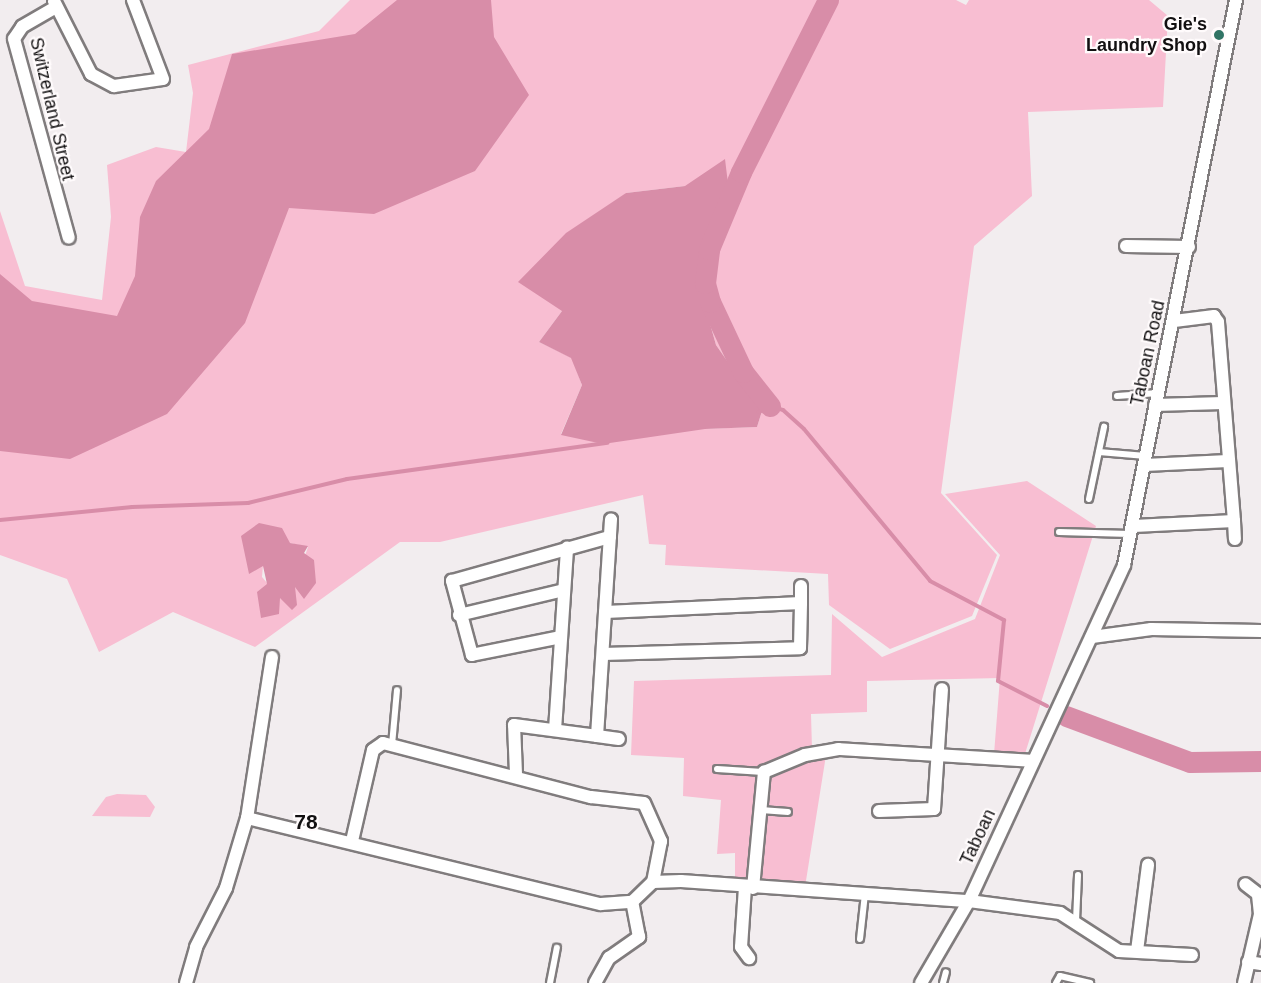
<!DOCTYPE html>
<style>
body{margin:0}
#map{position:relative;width:1261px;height:983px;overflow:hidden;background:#f2edef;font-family:Arial,sans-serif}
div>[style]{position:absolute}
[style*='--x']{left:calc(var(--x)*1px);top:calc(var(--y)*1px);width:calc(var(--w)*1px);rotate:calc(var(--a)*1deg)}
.green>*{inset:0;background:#f8bed2}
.water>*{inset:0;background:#d88da8}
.stream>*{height:4px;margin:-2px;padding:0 2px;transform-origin:2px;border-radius:2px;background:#d88da8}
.river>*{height:21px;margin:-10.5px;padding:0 10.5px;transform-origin:10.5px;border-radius:10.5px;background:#d88da8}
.roads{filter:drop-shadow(2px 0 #807c7d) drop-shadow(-2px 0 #807c7d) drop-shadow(0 2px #807c7d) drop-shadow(0 -2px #807c7d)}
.service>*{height:6px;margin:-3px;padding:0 3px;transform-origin:3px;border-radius:3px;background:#fff}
.minor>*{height:12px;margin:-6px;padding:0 6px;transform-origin:6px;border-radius:6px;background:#fff}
.dots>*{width:16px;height:16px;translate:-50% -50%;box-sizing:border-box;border:3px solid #fffbfc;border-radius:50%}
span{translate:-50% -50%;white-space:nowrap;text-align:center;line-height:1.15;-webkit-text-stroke:4.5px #fffbfc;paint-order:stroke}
.poi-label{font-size:18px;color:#121011;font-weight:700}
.right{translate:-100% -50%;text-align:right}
.street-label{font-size:18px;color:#121011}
.quarter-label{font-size:21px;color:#121011;font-weight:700}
</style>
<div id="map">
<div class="green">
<div style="clip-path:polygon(evenodd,350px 0,956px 0,966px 5px,969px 0,1149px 0,1168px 16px,1163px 107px,1028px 112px,1032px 196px,974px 246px,941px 493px,997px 555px,972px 616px,890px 649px,829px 605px,828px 574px,665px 565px,666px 545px,649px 544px,643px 495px,440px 542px,400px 542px,255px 647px,173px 612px,99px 652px,67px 579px,0 555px,0 211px,25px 286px,102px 300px,111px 217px,107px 165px,156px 147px,186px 152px,193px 93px,188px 65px,319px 31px,350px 0,685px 186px,730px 200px,699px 285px,716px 345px,762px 411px,757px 427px,561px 434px,582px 385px,572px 358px,539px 342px,562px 311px,626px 193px,685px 186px,350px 0,290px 543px,308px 547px,295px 585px,279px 597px,262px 577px,263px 565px,249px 573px,290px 543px)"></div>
<div style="clip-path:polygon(1027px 481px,1096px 526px,1024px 757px,994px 754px,1000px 678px,867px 681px,867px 712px,811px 714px,812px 749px,827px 749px,805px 887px,735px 882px,735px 853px,717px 854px,721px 800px,683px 796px,684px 758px,631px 755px,634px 681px,831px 675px,832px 614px,882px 657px,975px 619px,1000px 555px,945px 494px)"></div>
<div style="clip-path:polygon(117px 794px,146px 795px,155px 807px,150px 817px,92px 816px,106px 797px)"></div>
</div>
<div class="water">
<div style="clip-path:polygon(397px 0,491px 0,494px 37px,529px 95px,475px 171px,374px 214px,289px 208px,245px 323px,167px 414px,70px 459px,0 451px,0 274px,32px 301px,117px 316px,135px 276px,140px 217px,156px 181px,209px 129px,232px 54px,355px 34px)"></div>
<div style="clip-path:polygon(725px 159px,730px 200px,699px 285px,716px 345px,762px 411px,757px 427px,705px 429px,603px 444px,561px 435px,582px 385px,571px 358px,539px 342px,562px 311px,518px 282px,566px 233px,626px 193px,685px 186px)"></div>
<div style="clip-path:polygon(259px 523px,282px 528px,290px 543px,308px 546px,304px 553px,314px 560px,316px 583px,304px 599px,295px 587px,297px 605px,292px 610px,280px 598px,279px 614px,261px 618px,257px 592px,267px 584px,263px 566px,249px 574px,241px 536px)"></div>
</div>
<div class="stream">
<div style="--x:759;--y:412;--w:13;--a:-29"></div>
<div style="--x:770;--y:406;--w:14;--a:17"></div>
<div style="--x:783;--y:410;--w:28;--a:42"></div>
<div style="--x:804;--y:429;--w:197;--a:50.3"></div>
<div style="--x:930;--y:581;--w:84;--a:27.8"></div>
<div style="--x:1004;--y:620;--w:61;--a:95.6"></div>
<div style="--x:998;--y:681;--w:55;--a:27"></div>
<div style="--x:0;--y:520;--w:133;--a:-5.6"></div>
<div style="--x:132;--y:507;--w:116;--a:-2"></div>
<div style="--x:248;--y:503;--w:102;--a:-13.6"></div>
<div style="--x:347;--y:479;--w:263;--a:-7.9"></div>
</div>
<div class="river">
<div style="--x:770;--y:406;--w:43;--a:-128.5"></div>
<div style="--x:743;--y:372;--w:77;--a:-115.2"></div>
<div style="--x:710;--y:302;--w:20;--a:-105"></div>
<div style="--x:705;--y:283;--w:34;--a:-83"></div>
<div style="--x:709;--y:249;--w:83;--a:-67.4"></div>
<div style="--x:741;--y:172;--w:193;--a:-63.2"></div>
<div style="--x:1066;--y:716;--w:132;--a:20.4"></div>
<div style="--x:1190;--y:762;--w:71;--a:-0.8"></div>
</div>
<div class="roads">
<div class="service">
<div style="--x:1117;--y:396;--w:41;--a:-4.2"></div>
<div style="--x:1099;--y:452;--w:47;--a:4.9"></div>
<div style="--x:1089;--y:499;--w:74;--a:-78.2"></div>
<div style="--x:1059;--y:532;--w:71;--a:1.6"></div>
<div style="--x:392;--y:745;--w:55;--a:-84.8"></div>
<div style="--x:717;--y:769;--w:46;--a:3.7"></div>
<div style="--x:761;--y:810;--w:27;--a:4"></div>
<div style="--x:1076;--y:921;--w:46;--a:-87.5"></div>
<div style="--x:860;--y:939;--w:45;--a:-83.7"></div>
<div style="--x:550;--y:983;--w:36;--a:-79"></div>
<div style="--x:943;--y:983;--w:11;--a:-75"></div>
<div style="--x:1056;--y:983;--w:8;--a:-60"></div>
<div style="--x:1060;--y:976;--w:31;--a:13"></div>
</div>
<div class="minor">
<div style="--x:54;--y:1;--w:82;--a:63.1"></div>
<div style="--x:91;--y:74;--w:26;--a:28"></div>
<div style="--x:114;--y:86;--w:49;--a:-8.1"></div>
<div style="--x:163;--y:79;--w:85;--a:-110.8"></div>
<div style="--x:56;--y:7;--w:39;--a:150"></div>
<div style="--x:22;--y:27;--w:14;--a:124"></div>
<div style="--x:14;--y:39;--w:206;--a:74.6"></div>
<div style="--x:1126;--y:246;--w:63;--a:0.9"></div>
<div style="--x:1155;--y:405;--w:68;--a:-1.7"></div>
<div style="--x:1145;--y:465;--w:83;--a:-2.8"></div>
<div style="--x:1234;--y:521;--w:18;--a:87"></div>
<div style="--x:1134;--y:526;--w:100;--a:-2.9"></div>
<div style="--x:1234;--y:521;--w:200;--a:-94.6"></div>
<div style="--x:1218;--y:322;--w:7;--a:-124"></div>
<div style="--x:1214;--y:316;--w:40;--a:172.9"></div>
<div style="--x:801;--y:603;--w:17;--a:-90"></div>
<div style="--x:459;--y:615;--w:108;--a:-13.4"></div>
<div style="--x:561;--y:637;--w:91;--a:168.6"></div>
<div style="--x:472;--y:655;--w:77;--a:-105.1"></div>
<div style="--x:452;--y:581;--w:164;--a:-15.6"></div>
<div style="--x:1092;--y:637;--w:60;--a:-7.7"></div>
<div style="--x:1151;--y:629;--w:110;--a:1"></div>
<div style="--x:603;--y:654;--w:197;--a:-1.7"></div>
<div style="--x:800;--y:648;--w:45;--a:-88.7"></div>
<div style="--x:801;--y:603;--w:196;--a:177.4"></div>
<div style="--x:272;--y:657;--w:163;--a:98.8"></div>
<div style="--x:247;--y:818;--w:364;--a:13.7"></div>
<div style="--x:601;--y:904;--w:31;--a:-4"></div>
<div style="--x:632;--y:902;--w:29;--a:-44"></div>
<div style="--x:653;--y:882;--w:28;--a:-2"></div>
<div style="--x:681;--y:881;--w:289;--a:4"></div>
<div style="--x:969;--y:901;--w:92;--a:7.5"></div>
<div style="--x:1060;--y:913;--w:70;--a:32.8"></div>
<div style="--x:1119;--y:951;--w:73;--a:3.1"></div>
<div style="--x:555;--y:730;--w:183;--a:-86.2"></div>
<div style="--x:597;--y:736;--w:22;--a:8"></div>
<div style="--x:516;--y:774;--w:49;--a:-92.3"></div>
<div style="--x:514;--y:725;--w:84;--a:7.5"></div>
<div style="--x:597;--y:736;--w:217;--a:-86.3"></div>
<div style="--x:879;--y:811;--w:55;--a:-2.1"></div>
<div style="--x:934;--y:809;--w:120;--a:-86.2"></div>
<div style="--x:352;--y:841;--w:93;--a:-77"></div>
<div style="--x:373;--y:750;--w:12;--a:-35"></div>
<div style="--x:383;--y:743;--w:215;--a:14.6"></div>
<div style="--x:591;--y:797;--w:53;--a:6.5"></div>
<div style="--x:644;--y:803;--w:42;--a:65.9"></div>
<div style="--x:661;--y:841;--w:42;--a:101"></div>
<div style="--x:745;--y:887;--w:60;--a:93.8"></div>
<div style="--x:741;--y:947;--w:14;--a:54"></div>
<div style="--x:753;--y:888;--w:117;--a:-84.6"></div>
<div style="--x:764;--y:772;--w:44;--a:-22.5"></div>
<div style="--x:805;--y:755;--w:34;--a:-10"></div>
<div style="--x:838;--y:749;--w:195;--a:3.5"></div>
<div style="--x:1137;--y:951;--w:87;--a:-82.7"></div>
<div style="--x:1248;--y:962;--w:13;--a:9"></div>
<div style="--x:186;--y:983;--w:37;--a:-74"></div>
<div style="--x:196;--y:947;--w:66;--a:-63"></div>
<div style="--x:226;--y:888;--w:73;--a:-73.3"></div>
<div style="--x:595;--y:983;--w:29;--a:-61"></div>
<div style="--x:609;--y:958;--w:37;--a:-35"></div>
<div style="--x:639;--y:937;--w:36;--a:-101"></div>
<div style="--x:921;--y:983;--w:95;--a:-59.7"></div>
<div style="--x:969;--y:901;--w:370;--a:-65.2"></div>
<div style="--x:1124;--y:565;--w:576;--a:-78.79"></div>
<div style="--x:1244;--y:983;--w:71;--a:-76.9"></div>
<div style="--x:1260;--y:914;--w:20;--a:-96"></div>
<div style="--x:1258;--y:894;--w:16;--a:-142"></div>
</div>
</div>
<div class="dots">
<div style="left:1219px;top:35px;background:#317465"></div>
</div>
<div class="poi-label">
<span class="right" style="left:1207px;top:35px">Gie's<br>Laundry Shop</span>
</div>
<div class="street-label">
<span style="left:52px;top:109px;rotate:77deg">Switzerland Street</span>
<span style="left:1148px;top:353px;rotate:-78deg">Taboan Road</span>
<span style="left:978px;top:837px;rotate:-65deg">Taboan</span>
</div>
<div class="quarter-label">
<span style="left:306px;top:822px">78</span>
</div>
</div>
